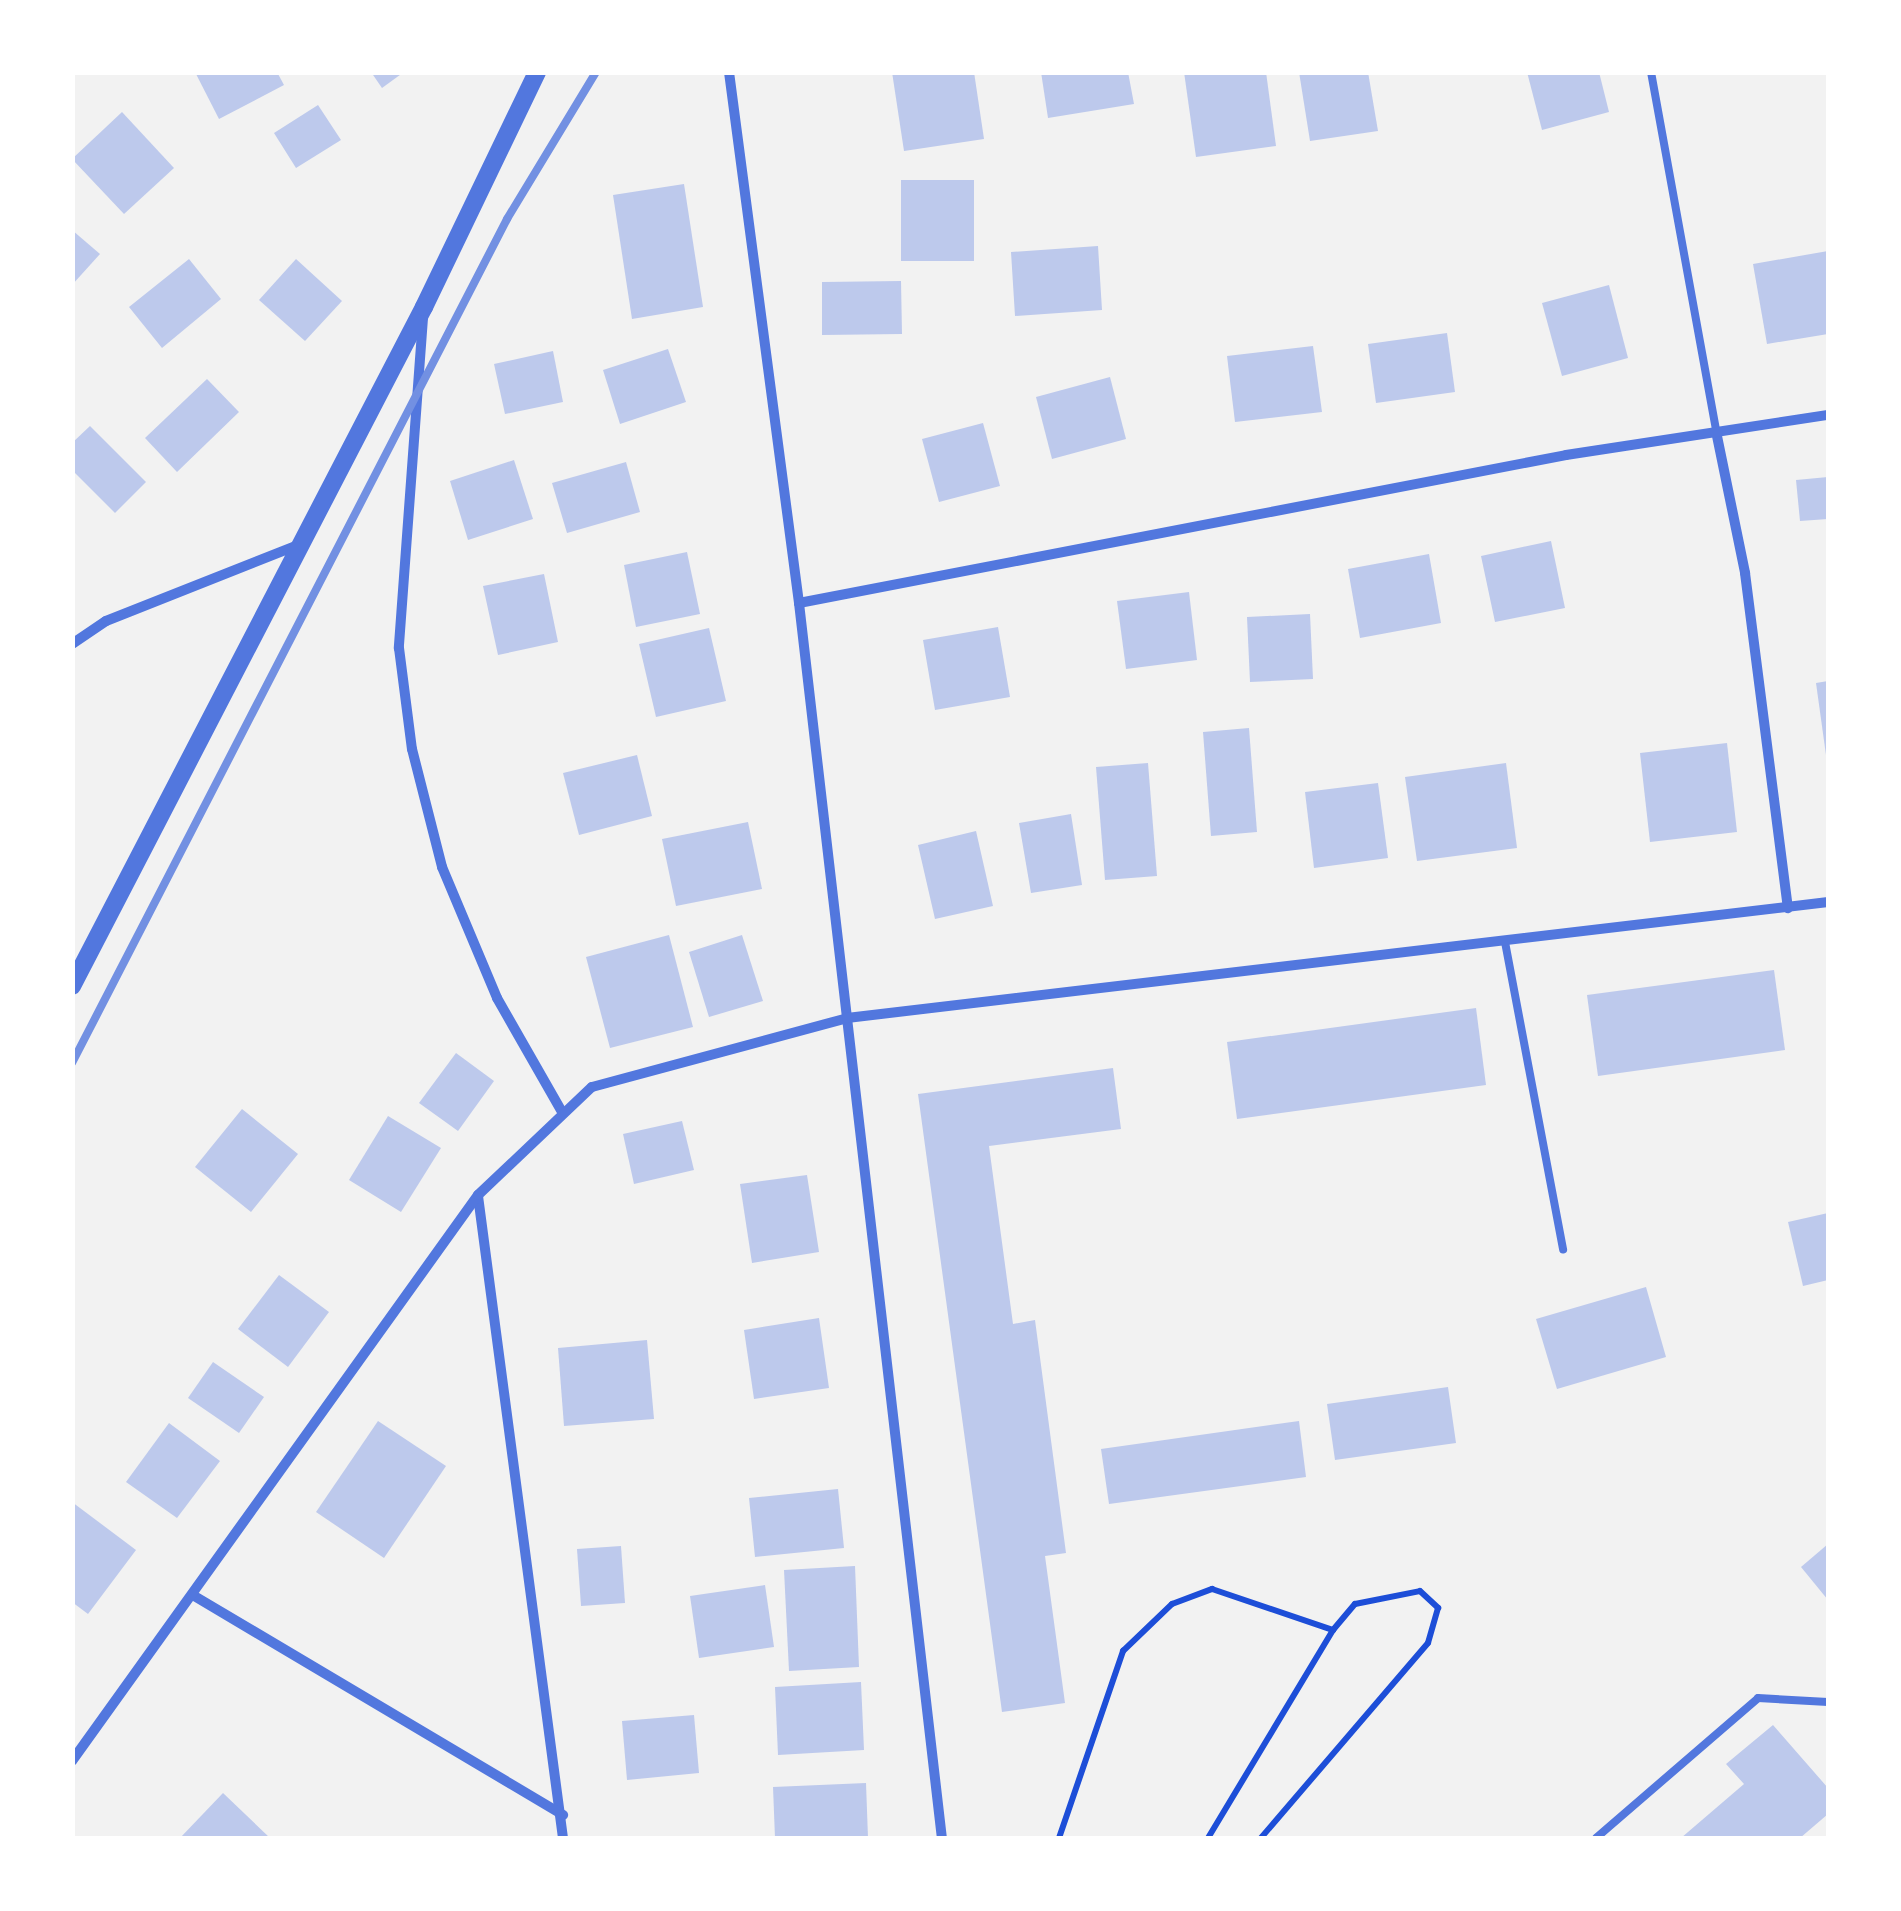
<!DOCTYPE html>
<style>
body{margin:0}
#map{position:relative;width:1901px;height:1911px;overflow:hidden;background:#f2f2f2;font-family:"Crimson Pro",serif}
div>[style]{position:absolute}
[style*='--x']{left:calc(var(--x)*1px);top:calc(var(--y)*1px);width:calc(var(--w)*1px);rotate:calc(var(--a)*1deg)}
.building>*{inset:0;background:#bdc9ec}
.path>*{height:6px;margin:-3px;padding:0 3px;transform-origin:3px;border-radius:3px;background:#1d4ed8}
.service>*{height:8px;margin:-4px;padding:0 4px;transform-origin:4px;border-radius:4px;background:#5277de}
.minor>*{height:10px;margin:-5px;padding:0 5px;transform-origin:5px;border-radius:5px;background:#5277de}
.tertiary>*{height:18px;margin:-9px;padding:0 9px;transform-origin:9px;border-radius:9px;background:#5277de}
.rail>*{height:8px;margin:-4px;padding:0 4px;transform-origin:4px;border-radius:4px;background:#7290e2}
span{translate:-50% -50%;white-space:nowrap;text-align:center;line-height:1.15;-webkit-text-stroke:8px #fff;paint-order:stroke}
.frame{position:absolute;inset:0;border:75px solid #fff;pointer-events:none}
</style>
<div id="map">
<div class="building">
<div style="clip-path:polygon(195px 72px,277px 72px,284px 85px,219px 119px)"></div>
<div style="clip-path:polygon(371px 72px,404px 72px,382px 88px)"></div>
<div style="clip-path:polygon(892px 72px,974px 72px,984px 139px,904px 151px)"></div>
<div style="clip-path:polygon(1041px 72px,1128px 72px,1134px 104px,1048px 118px)"></div>
<div style="clip-path:polygon(1184px 72px,1266px 72px,1276px 146px,1196px 157px)"></div>
<div style="clip-path:polygon(1299px 72px,1368px 72px,1378px 131px,1310px 141px)"></div>
<div style="clip-path:polygon(1527px 72px,1599px 72px,1609px 112px,1542px 130px)"></div>
<div style="clip-path:polygon(318px 105px,341px 140px,296px 168px,274px 133px)"></div>
<div style="clip-path:polygon(122px 112px,174px 168px,124px 214px,72px 159px)"></div>
<div style="clip-path:polygon(901px 180px,974px 180px,974px 261px,901px 261px)"></div>
<div style="clip-path:polygon(684px 184px,703px 307px,632px 319px,613px 195px)"></div>
<div style="clip-path:polygon(72px 230px,100px 254px,72px 285px)"></div>
<div style="clip-path:polygon(1098px 246px,1102px 310px,1015px 316px,1011px 252px)"></div>
<div style="clip-path:polygon(1828px 251px,1828px 334px,1767px 344px,1753px 264px)"></div>
<div style="clip-path:polygon(189px 259px,221px 299px,162px 348px,129px 307px)"></div>
<div style="clip-path:polygon(296px 259px,342px 301px,305px 341px,259px 300px)"></div>
<div style="clip-path:polygon(901px 281px,902px 334px,822px 335px,822px 282px)"></div>
<div style="clip-path:polygon(1609px 285px,1628px 358px,1562px 376px,1542px 303px)"></div>
<div style="clip-path:polygon(1447px 333px,1455px 392px,1376px 403px,1368px 344px)"></div>
<div style="clip-path:polygon(1313px 346px,1322px 412px,1235px 422px,1227px 356px)"></div>
<div style="clip-path:polygon(668px 349px,686px 402px,620px 424px,603px 370px)"></div>
<div style="clip-path:polygon(553px 351px,563px 402px,505px 414px,494px 364px)"></div>
<div style="clip-path:polygon(1110px 377px,1126px 439px,1052px 459px,1036px 397px)"></div>
<div style="clip-path:polygon(207px 379px,239px 412px,177px 472px,145px 438px)"></div>
<div style="clip-path:polygon(983px 423px,1000px 486px,939px 502px,922px 439px)"></div>
<div style="clip-path:polygon(90px 426px,146px 482px,115px 513px,72px 470px,72px 443px)"></div>
<div style="clip-path:polygon(514px 460px,533px 519px,468px 540px,450px 481px)"></div>
<div style="clip-path:polygon(626px 462px,640px 512px,567px 533px,552px 483px)"></div>
<div style="clip-path:polygon(1828px 477px,1828px 519px,1800px 521px,1796px 480px)"></div>
<div style="clip-path:polygon(1551px 541px,1565px 608px,1495px 622px,1481px 556px)"></div>
<div style="clip-path:polygon(687px 552px,700px 614px,636px 627px,624px 565px)"></div>
<div style="clip-path:polygon(1429px 554px,1441px 623px,1360px 638px,1348px 569px)"></div>
<div style="clip-path:polygon(544px 574px,558px 642px,498px 655px,483px 586px)"></div>
<div style="clip-path:polygon(1189px 592px,1197px 660px,1126px 669px,1117px 601px)"></div>
<div style="clip-path:polygon(1310px 614px,1313px 679px,1250px 682px,1247px 617px)"></div>
<div style="clip-path:polygon(998px 627px,1010px 697px,935px 710px,923px 640px)"></div>
<div style="clip-path:polygon(709px 628px,726px 701px,656px 717px,639px 644px)"></div>
<div style="clip-path:polygon(1828px 681px,1828px 755px,1826px 755px,1816px 683px)"></div>
<div style="clip-path:polygon(1249px 728px,1257px 832px,1211px 836px,1203px 732px)"></div>
<div style="clip-path:polygon(1727px 743px,1737px 832px,1650px 842px,1640px 753px)"></div>
<div style="clip-path:polygon(637px 755px,652px 816px,579px 835px,563px 773px)"></div>
<div style="clip-path:polygon(1148px 763px,1157px 876px,1105px 880px,1096px 767px)"></div>
<div style="clip-path:polygon(1506px 763px,1517px 848px,1417px 861px,1405px 777px)"></div>
<div style="clip-path:polygon(1378px 783px,1388px 858px,1314px 868px,1305px 792px)"></div>
<div style="clip-path:polygon(1071px 814px,1082px 885px,1031px 893px,1019px 823px)"></div>
<div style="clip-path:polygon(748px 822px,762px 889px,676px 906px,662px 839px)"></div>
<div style="clip-path:polygon(976px 831px,993px 906px,935px 919px,918px 845px)"></div>
<div style="clip-path:polygon(669px 935px,693px 1027px,610px 1048px,586px 957px)"></div>
<div style="clip-path:polygon(742px 935px,763px 1001px,709px 1017px,689px 952px)"></div>
<div style="clip-path:polygon(1774px 970px,1785px 1050px,1598px 1076px,1587px 995px)"></div>
<div style="clip-path:polygon(1476px 1008px,1486px 1085px,1237px 1119px,1227px 1042px)"></div>
<div style="clip-path:polygon(456px 1053px,494px 1081px,458px 1131px,419px 1103px)"></div>
<div style="clip-path:polygon(1113px 1068px,1121px 1129px,989px 1146px,1013px 1324px,1035px 1320px,1066px 1553px,1045px 1556px,1065px 1703px,1002px 1712px,918px 1094px)"></div>
<div style="clip-path:polygon(242px 1109px,298px 1154px,251px 1212px,195px 1167px)"></div>
<div style="clip-path:polygon(388px 1116px,441px 1148px,401px 1212px,349px 1180px)"></div>
<div style="clip-path:polygon(682px 1121px,694px 1170px,634px 1184px,623px 1134px)"></div>
<div style="clip-path:polygon(807px 1175px,819px 1252px,752px 1263px,740px 1184px)"></div>
<div style="clip-path:polygon(1828px 1213px,1828px 1280px,1803px 1286px,1788px 1222px)"></div>
<div style="clip-path:polygon(279px 1275px,329px 1312px,288px 1367px,238px 1329px)"></div>
<div style="clip-path:polygon(1646px 1287px,1666px 1357px,1557px 1389px,1536px 1319px)"></div>
<div style="clip-path:polygon(819px 1318px,829px 1388px,754px 1399px,744px 1330px)"></div>
<div style="clip-path:polygon(647px 1340px,654px 1419px,564px 1426px,558px 1348px)"></div>
<div style="clip-path:polygon(213px 1362px,264px 1397px,239px 1433px,188px 1398px)"></div>
<div style="clip-path:polygon(1448px 1387px,1456px 1443px,1335px 1460px,1327px 1404px)"></div>
<div style="clip-path:polygon(378px 1421px,446px 1466px,384px 1558px,316px 1512px)"></div>
<div style="clip-path:polygon(1299px 1421px,1306px 1477px,1109px 1504px,1101px 1449px)"></div>
<div style="clip-path:polygon(169px 1423px,220px 1461px,177px 1518px,126px 1482px)"></div>
<div style="clip-path:polygon(838px 1489px,844px 1548px,755px 1557px,749px 1498px)"></div>
<div style="clip-path:polygon(72px 1502px,136px 1550px,88px 1614px,72px 1602px)"></div>
<div style="clip-path:polygon(1828px 1544px,1828px 1600px,1801px 1567px)"></div>
<div style="clip-path:polygon(621px 1546px,625px 1603px,581px 1606px,577px 1549px)"></div>
<div style="clip-path:polygon(855px 1566px,859px 1667px,789px 1671px,784px 1570px)"></div>
<div style="clip-path:polygon(765px 1585px,774px 1647px,699px 1658px,690px 1596px)"></div>
<div style="clip-path:polygon(861px 1682px,864px 1750px,778px 1755px,775px 1687px)"></div>
<div style="clip-path:polygon(694px 1715px,699px 1773px,627px 1780px,622px 1721px)"></div>
<div style="clip-path:polygon(1773px 1725px,1828px 1788px,1828px 1814px,1800px 1838px,1681px 1838px,1744px 1784px,1726px 1764px)"></div>
<div style="clip-path:polygon(866px 1783px,868px 1838px,775px 1838px,773px 1787px)"></div>
<div style="clip-path:polygon(223px 1793px,270px 1838px,180px 1838px)"></div>
</div>
<div class="path">
<div style="--x:1059;--y:1838;--w:198;--a:-71.1"></div>
<div style="--x:1123;--y:1651;--w:68;--a:-43.8"></div>
<div style="--x:1172;--y:1604;--w:43;--a:-20.6"></div>
<div style="--x:1212;--y:1589;--w:128;--a:18.7"></div>
<div style="--x:1333;--y:1630;--w:34;--a:-50"></div>
<div style="--x:1355;--y:1604;--w:66;--a:-11.3"></div>
<div style="--x:1420;--y:1591;--w:25;--a:43"></div>
<div style="--x:1438;--y:1608;--w:36;--a:106"></div>
<div style="--x:1428;--y:1643;--w:257;--a:130.6"></div>
<div style="--x:1208;--y:1838;--w:243;--a:-59"></div>
</div>
<div class="service">
<div style="--x:1651;--y:72;--w:370;--a:79.7"></div>
<div style="--x:1505;--y:942;--w:313;--a:79.3"></div>
<div style="--x:1596;--y:1838;--w:214;--a:-40.8"></div>
<div style="--x:1758;--y:1698;--w:70;--a:3.3"></div>
</div>
<div class="minor">
<div style="--x:729;--y:72;--w:536;--a:82.49"></div>
<div style="--x:799;--y:603;--w:1243;--a:83.4"></div>
<div style="--x:423;--y:318;--w:331;--a:94.2"></div>
<div style="--x:399;--y:648;--w:102;--a:82.7"></div>
<div style="--x:412;--y:749;--w:122;--a:75.7"></div>
<div style="--x:442;--y:867;--w:142;--a:67.2"></div>
<div style="--x:497;--y:998;--w:129;--a:60.3"></div>
<div style="--x:1717;--y:436;--w:140;--a:78.4"></div>
<div style="--x:1745;--y:573;--w:338;--a:82.7"></div>
<div style="--x:799;--y:603;--w:781;--a:-10.92"></div>
<div style="--x:1566;--y:455;--w:265;--a:-8.7"></div>
<div style="--x:72;--y:644;--w:41;--a:-34.1"></div>
<div style="--x:106;--y:621;--w:209;--a:-21.6"></div>
<div style="--x:478;--y:1196;--w:648;--a:82.46"></div>
<div style="--x:196;--y:1597;--w:427;--a:30.7"></div>
<div style="--x:72;--y:1761;--w:697;--a:-54.35"></div>
<div style="--x:478;--y:1195;--w:157;--a:-43.5"></div>
<div style="--x:592;--y:1087;--w:264;--a:-15.1"></div>
<div style="--x:847;--y:1018;--w:988;--a:-6.74"></div>
</div>
<div class="tertiary">
<div style="--x:72;--y:986;--w:765;--a:-62.6"></div>
<div style="--x:424;--y:307;--w:261;--a:-64.3"></div>
</div>
<div class="rail">
<div style="--x:72;--y:1063;--w:950;--a:-62.73"></div>
<div style="--x:507;--y:219;--w:172;--a:-58.8"></div>
</div>
<div class="frame"></div>
</div>
